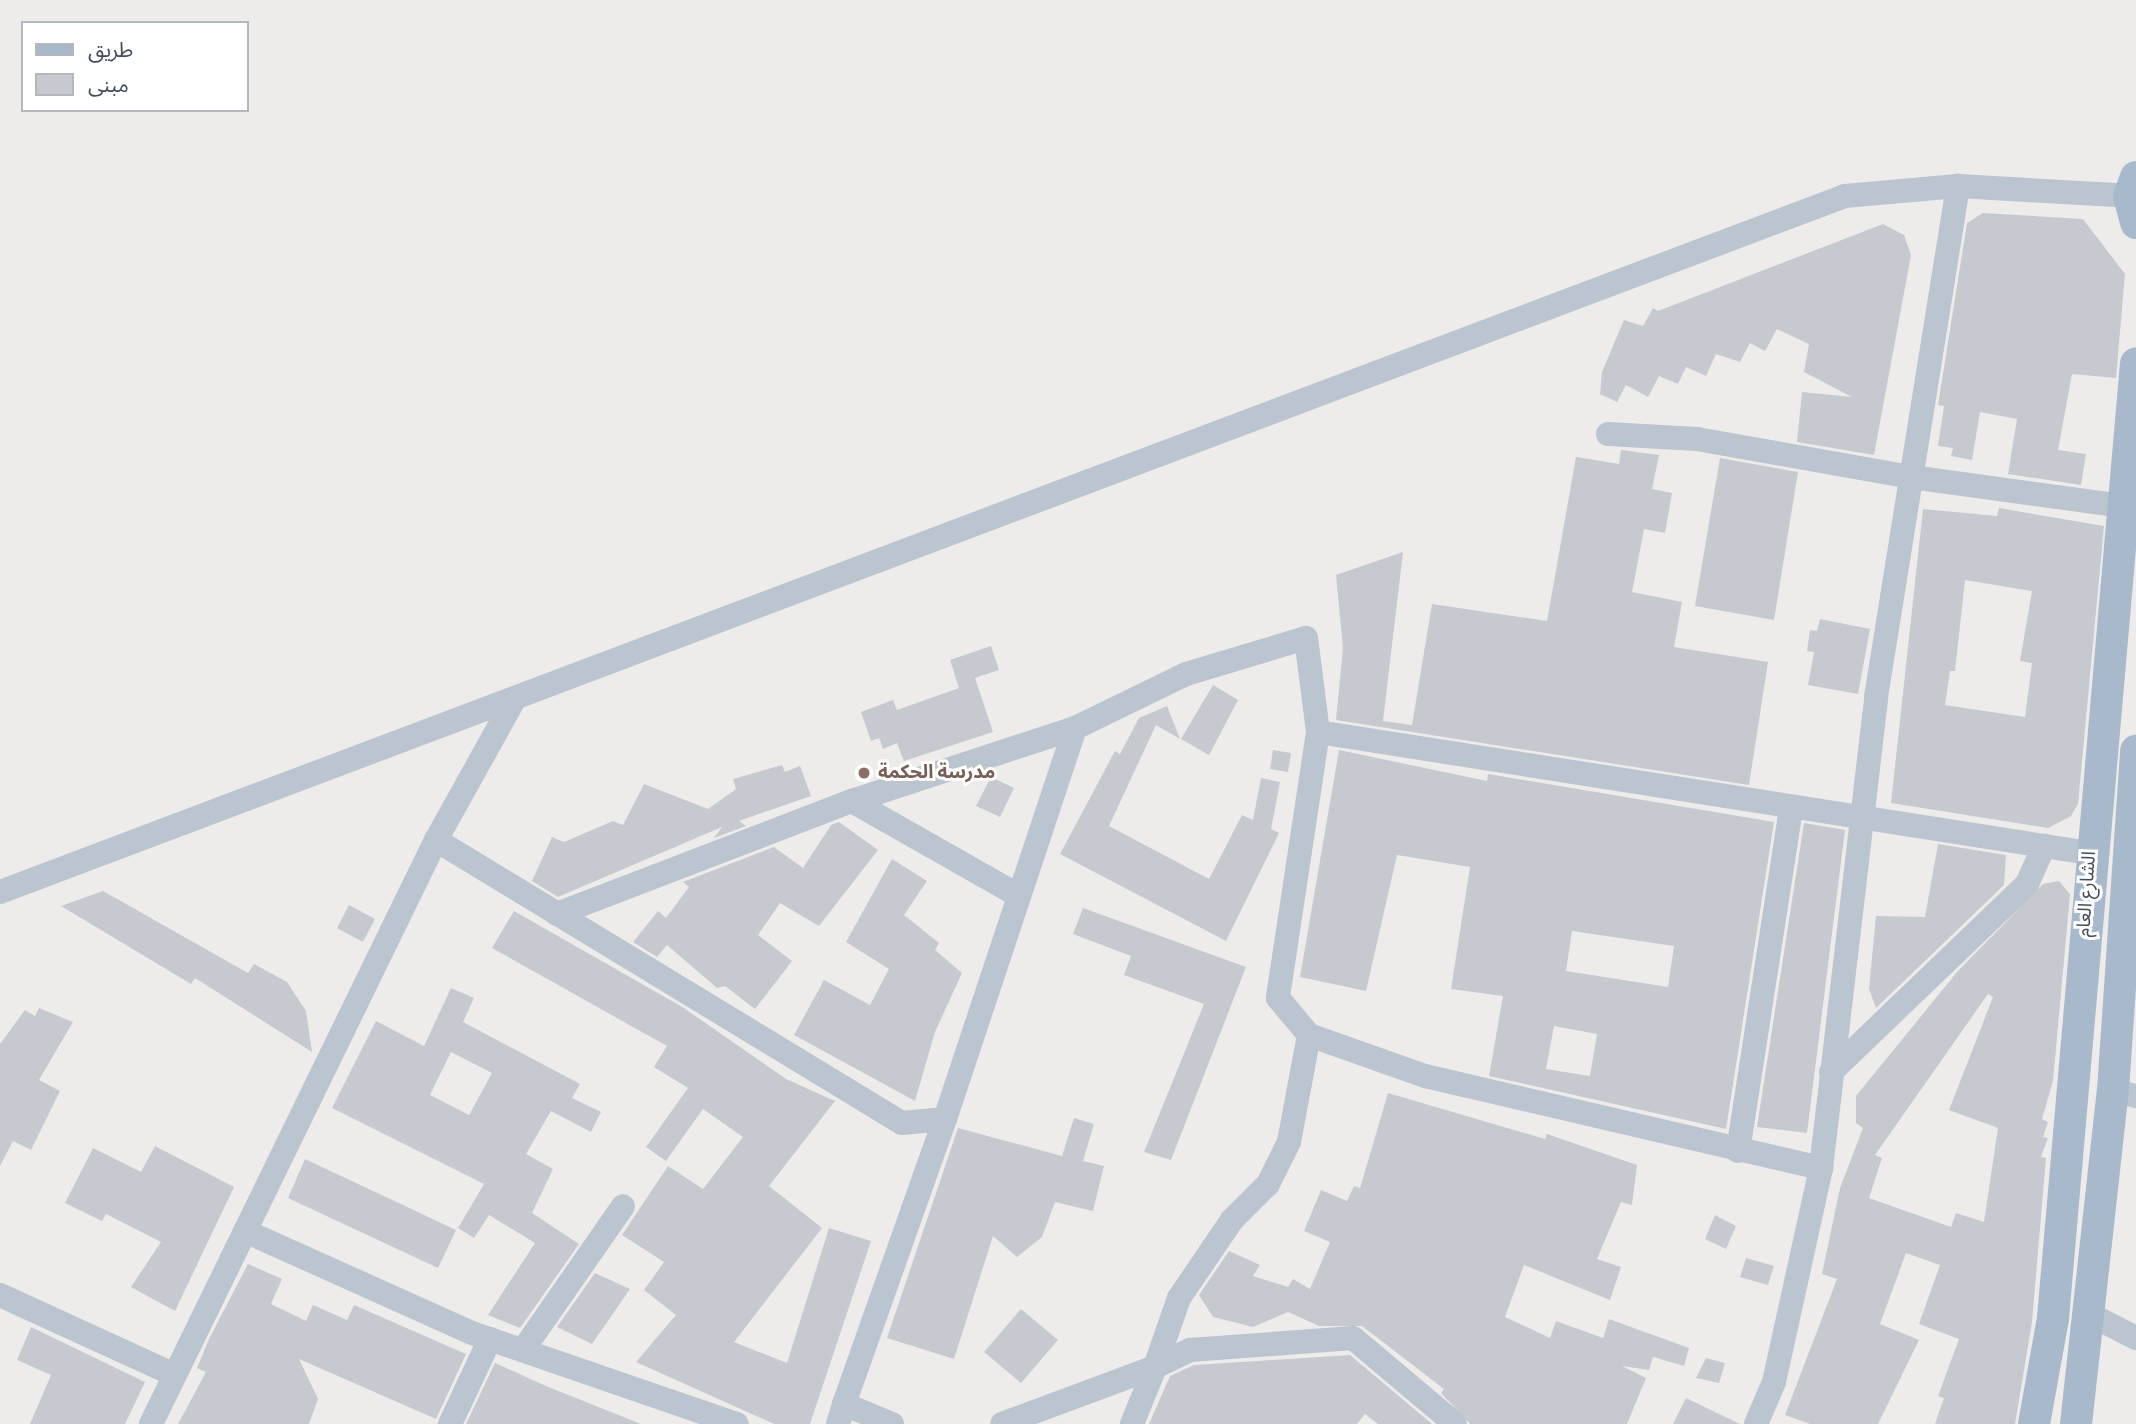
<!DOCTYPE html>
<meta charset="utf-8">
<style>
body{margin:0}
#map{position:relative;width:2136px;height:1424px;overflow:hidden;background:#eeebeb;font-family:Signika,"Noto Sans Arabic",sans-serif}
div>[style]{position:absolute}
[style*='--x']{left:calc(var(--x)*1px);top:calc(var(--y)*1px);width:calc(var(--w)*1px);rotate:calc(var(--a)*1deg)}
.building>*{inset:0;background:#c7c9d1}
.minor>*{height:24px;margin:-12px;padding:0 12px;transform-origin:12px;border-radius:12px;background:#bbc5cf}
.major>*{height:32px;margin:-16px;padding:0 16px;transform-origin:16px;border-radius:16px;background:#a9b9cc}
.dots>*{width:19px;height:19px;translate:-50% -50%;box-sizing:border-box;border:4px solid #fff;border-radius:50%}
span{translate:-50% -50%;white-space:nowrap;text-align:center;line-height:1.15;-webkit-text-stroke:6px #fff;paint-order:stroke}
.education-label{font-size:19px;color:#785e54;font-weight:700}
.left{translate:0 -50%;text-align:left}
.street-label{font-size:19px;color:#434d59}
.legend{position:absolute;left:21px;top:21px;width:228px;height:91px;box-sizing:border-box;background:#fff;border:2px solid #b4b8bd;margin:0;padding:9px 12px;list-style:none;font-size:21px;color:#434d59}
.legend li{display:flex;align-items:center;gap:14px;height:35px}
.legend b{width:35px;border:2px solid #b4b8bd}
</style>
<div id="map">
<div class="building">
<div style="clip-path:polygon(1983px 213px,2083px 219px,2125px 274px,2116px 378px,2072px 374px,2058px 450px,2086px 454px,2081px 485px,2008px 474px,2017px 419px,1980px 412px,1972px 460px,1951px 456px,1953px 448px,1938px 446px,1944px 406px,1938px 405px,1967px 223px)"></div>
<div style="clip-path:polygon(1883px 224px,1904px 235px,1911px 255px,1874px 455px,1797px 442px,1802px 392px,1852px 397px,1804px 372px,1809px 344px,1777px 329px,1765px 351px,1750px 343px,1740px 362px,1716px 354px,1706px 376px,1686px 367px,1678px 384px,1659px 376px,1648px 397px,1626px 385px,1617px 402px,1600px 394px,1602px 372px,1624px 320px,1643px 326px,1653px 308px,1658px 311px)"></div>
<div style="clip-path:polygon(1621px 450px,1659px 455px,1652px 489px,1672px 493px,1665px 533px,1644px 529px,1632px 592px,1682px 602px,1674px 647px,1768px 662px,1749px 785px,1336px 720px,1343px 648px,1336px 575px,1403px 552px,1383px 721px,1412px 725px,1432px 604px,1547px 621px,1576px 457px,1619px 464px)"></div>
<div style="clip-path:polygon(1720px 458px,1798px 472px,1774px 620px,1695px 606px)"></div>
<div style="clip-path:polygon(evenodd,1999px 508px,2104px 526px,2078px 804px,2071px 816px,2048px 828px,1891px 803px,1923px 509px,1997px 516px,1999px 508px,1965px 580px,2032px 591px,2020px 661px,2032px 663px,2025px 717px,1945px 705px,1950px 671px,1955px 671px,1965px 580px)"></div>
<div style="clip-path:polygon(1820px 619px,1870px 629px,1858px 694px,1808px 685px,1814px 652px,1807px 651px,1810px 630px,1817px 631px)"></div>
<div style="clip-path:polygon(991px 646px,999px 670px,975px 678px,993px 732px,904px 761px,897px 743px,883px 749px,879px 738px,871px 741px,861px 712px,893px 700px,897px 710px,959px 688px,950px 660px)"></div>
<div style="clip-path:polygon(1213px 685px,1238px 700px,1209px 755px,1181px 739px)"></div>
<div style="clip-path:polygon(1167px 706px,1180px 739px,1156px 725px,1109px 826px,1209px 879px,1242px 815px,1253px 820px,1261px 778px,1280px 782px,1271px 829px,1279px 833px,1226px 941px,1060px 854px,1115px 751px,1120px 754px,1139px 718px)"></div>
<div style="clip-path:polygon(1273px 750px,1291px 753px,1288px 772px,1270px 769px)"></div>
<div style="clip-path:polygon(evenodd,1339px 750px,1487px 781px,1488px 774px,1774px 822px,1726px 1129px,1489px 1076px,1503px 996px,1451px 989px,1470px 867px,1397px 855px,1366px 991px,1300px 977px,1339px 750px,1572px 931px,1674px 946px,1668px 987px,1566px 971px,1572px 931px,1339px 750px,1554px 1026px,1597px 1034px,1590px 1076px,1546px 1069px,1554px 1026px)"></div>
<div style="clip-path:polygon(782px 765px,785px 772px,800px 766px,811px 796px,739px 821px,746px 826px,714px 838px,722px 827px,558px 897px,532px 881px,552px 837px,564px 842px,613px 821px,623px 825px,644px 784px,708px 809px,736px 789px,733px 779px)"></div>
<div style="clip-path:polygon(991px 777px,1014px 788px,1000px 817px,976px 806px)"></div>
<div style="clip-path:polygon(839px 822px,878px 850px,819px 926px,780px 903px,758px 935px,792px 961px,755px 1009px,725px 986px,717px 988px,667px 945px,657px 957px,633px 942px,658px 911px,666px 918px,689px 887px,683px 882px,774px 847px,803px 868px,831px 825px)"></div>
<div style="clip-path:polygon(1804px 823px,1845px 830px,1807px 1133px,1757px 1127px)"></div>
<div style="clip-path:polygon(1938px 844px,2006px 855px,2004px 885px,1876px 1008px,1869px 989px,1876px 916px,1925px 917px)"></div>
<div style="clip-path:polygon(892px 859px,927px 881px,904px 915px,939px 943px,935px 950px,962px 973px,935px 1032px,915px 1101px,794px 1035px,824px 980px,870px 1005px,889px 969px,846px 942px)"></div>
<div style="clip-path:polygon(evenodd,2059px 881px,2070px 894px,2053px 1081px,2042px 1119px,2048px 1122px,2043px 1137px,2048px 1138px,2041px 1157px,2046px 1158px,2032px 1322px,2015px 1424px,1935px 1424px,1944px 1398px,1938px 1396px,1959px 1339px,1919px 1324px,1940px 1265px,1906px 1253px,1880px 1324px,1919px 1340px,1878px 1424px,1810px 1424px,1785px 1415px,1837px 1279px,1822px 1274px,1840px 1188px,1863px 1128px,1856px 1123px,1856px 1096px,1957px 972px,2043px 884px,2059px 881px,1988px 994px,1993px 997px,1949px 1110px,1998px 1128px,1984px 1222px,1956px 1213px,1951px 1227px,1869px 1198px,1882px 1158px,1875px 1155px,1988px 994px)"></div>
<div style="clip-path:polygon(103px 891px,248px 973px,254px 964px,287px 982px,306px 1011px,312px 1052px,195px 978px,191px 984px,61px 906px)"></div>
<div style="clip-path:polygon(349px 905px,375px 919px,363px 942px,337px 928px)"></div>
<div style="clip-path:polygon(1083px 908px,1246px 967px,1171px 1160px,1144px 1152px,1204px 1004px,1124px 975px,1131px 956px,1073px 934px)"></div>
<div style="clip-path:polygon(514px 911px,684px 1008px,786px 1079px,835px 1101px,769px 1186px,822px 1228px,734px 1342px,787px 1363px,829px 1228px,871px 1241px,810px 1424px,774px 1424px,636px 1362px,676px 1315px,644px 1290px,664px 1262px,622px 1235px,668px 1166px,703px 1189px,743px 1137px,703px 1109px,666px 1161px,646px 1147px,688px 1088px,654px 1067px,667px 1046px,492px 948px)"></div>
<div style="clip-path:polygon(evenodd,451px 988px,474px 998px,463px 1022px,580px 1084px,572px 1098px,601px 1112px,591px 1132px,551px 1111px,526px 1154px,553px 1169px,532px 1213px,579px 1244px,520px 1328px,488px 1315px,535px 1243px,489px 1215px,474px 1238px,458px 1228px,484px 1184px,332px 1108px,376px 1021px,424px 1046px,451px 988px,451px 1052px,492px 1073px,469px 1115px,430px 1095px,451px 1052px)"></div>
<div style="clip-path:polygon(39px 1008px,73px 1022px,39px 1080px,60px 1091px,31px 1150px,13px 1141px,0 1166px,0 1044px,25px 1010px,35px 1016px)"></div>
<div style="clip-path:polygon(1388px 1093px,1545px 1139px,1547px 1134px,1637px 1165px,1632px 1205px,1621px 1202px,1597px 1259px,1621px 1267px,1610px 1300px,1524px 1265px,1505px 1317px,1550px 1338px,1556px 1321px,1603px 1338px,1609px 1319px,1689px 1348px,1684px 1366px,1653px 1357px,1649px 1370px,1622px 1366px,1646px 1378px,1627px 1424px,1470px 1424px,1441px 1393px,1444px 1389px,1362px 1326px,1319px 1326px,1288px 1312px,1253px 1327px,1213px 1317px,1199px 1295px,1229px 1251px,1260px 1265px,1253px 1276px,1288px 1287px,1293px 1279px,1310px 1289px,1330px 1242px,1304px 1231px,1321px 1190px,1347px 1201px,1354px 1186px,1360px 1188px)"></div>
<div style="clip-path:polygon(1074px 1118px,1094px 1124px,1083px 1161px,1104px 1166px,1093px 1211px,1055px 1202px,1042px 1237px,1017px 1257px,993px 1236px,954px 1359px,887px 1338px,958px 1128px,1062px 1156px)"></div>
<div style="clip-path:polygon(155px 1146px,234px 1187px,175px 1311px,131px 1287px,161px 1242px,106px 1214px,102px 1221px,65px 1203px,93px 1148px,141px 1172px)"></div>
<div style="clip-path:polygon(305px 1159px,456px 1230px,438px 1268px,288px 1198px)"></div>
<div style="clip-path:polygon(1715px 1215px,1736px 1226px,1726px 1249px,1705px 1239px)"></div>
<div style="clip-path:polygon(1746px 1258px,1774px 1266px,1768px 1285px,1740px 1277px)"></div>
<div style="clip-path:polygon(248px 1264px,282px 1279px,271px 1304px,306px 1321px,313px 1305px,347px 1320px,354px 1305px,466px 1354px,436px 1419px,299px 1359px,318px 1399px,309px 1424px,178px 1424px,206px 1372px,197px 1368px,209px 1339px)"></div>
<div style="clip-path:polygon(595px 1273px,630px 1289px,592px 1344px,557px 1327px)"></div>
<div style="clip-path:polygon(1021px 1309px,1058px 1340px,1021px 1383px,984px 1352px)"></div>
<div style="clip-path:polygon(31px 1327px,145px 1382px,125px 1424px,30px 1424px,51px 1375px,17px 1360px)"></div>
<div style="clip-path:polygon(1350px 1355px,1432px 1424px,1378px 1424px,1365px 1414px,1357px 1424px,1149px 1424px,1170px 1376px,1194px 1365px)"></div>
<div style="clip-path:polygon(1706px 1358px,1725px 1363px,1719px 1383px,1696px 1378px)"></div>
<div style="clip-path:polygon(495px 1363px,546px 1386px,641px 1424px,466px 1424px)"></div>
<div style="clip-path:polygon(1686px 1398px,1740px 1424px,1673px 1424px)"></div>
</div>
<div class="minor">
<div style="--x:1608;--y:434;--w:89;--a:3.2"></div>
<div style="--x:1697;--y:439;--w:217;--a:10.1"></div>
<div style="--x:1911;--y:477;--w:213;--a:7.8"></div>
<div style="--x:1318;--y:732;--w:780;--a:8.92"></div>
<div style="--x:852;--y:801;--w:192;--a:29.6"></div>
<div style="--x:436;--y:840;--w:545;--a:31.27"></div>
<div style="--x:902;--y:1123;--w:43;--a:-5.3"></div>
<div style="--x:945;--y:1119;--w:412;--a:-71.6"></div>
<div style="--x:1075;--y:728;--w:123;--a:-25.9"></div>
<div style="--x:1186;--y:674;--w:125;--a:-16.7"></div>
<div style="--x:1306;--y:638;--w:95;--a:82.7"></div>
<div style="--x:1318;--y:732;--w:269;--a:98.6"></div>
<div style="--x:1278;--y:998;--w:48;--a:50"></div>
<div style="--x:1309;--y:1035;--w:109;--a:100.6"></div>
<div style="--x:1289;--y:1142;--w:47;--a:116.6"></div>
<div style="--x:1268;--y:1184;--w:51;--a:135"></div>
<div style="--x:1232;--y:1220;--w:94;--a:124.2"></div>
<div style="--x:1179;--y:1298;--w:73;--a:109.2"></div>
<div style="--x:1155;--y:1367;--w:163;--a:159.6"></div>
<div style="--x:0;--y:892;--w:1972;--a:-20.67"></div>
<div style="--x:1845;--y:196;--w:113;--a:-5.1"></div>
<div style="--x:1958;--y:186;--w:171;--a:3.3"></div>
<div style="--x:557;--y:914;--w:316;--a:-21"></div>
<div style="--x:852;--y:801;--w:235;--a:-18.1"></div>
<div style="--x:1309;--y:1035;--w:123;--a:19.5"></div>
<div style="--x:1425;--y:1076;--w:407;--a:13.1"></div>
<div style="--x:1831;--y:1072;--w:272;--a:-43.8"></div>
<div style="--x:2027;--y:884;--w:42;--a:-65.9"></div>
<div style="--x:2113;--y:1090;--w:24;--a:15"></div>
<div style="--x:1738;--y:1151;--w:346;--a:-81.2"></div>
<div style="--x:245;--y:1231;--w:249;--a:24.2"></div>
<div style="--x:472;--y:1333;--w:280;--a:19"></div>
<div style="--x:0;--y:1295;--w:192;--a:24.6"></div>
<div style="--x:2091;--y:1315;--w:51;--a:27.1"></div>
<div style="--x:523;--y:1350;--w:175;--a:-55.2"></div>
<div style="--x:844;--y:1404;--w:302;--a:-70.5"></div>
<div style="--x:151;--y:1424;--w:650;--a:-63.99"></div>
<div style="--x:436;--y:840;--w:162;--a:-60.9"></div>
<div style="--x:450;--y:1424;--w:94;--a:-64.8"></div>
<div style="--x:838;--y:1424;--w:21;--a:-73"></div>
<div style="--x:844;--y:1404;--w:52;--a:22.6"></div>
<div style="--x:1132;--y:1424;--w:61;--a:-68"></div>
<div style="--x:1155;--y:1367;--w:39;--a:-26"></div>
<div style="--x:1190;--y:1350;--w:163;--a:-4.2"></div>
<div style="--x:1353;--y:1338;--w:133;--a:40.1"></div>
<div style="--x:1756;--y:1424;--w:46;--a:-66.8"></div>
<div style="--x:1774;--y:1382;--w:219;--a:-77.6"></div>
<div style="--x:1821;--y:1168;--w:474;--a:-83.3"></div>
<div style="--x:1876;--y:697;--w:518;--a:-80.88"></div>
</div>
<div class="major">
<div style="--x:2136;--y:177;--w:20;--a:110"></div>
<div style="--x:2129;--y:196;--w:28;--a:75"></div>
<div style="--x:2034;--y:1424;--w:108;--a:-79.8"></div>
<div style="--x:2053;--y:1318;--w:958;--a:-85.03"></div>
<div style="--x:2076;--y:1424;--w:336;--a:-83.7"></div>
<div style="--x:2113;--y:1090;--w:340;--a:-86.1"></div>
</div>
<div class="dots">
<div style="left:864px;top:773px;background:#8d6e63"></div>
</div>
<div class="education-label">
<span class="left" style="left:878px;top:773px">مدرسة الحكمة</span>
</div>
<div class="street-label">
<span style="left:2087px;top:894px;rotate:-86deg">الشارع العام</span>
</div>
<ul class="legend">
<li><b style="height:9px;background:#a9b9cc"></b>طريق</li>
<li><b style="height:19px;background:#c7c9d1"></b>مبنى</li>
</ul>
</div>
